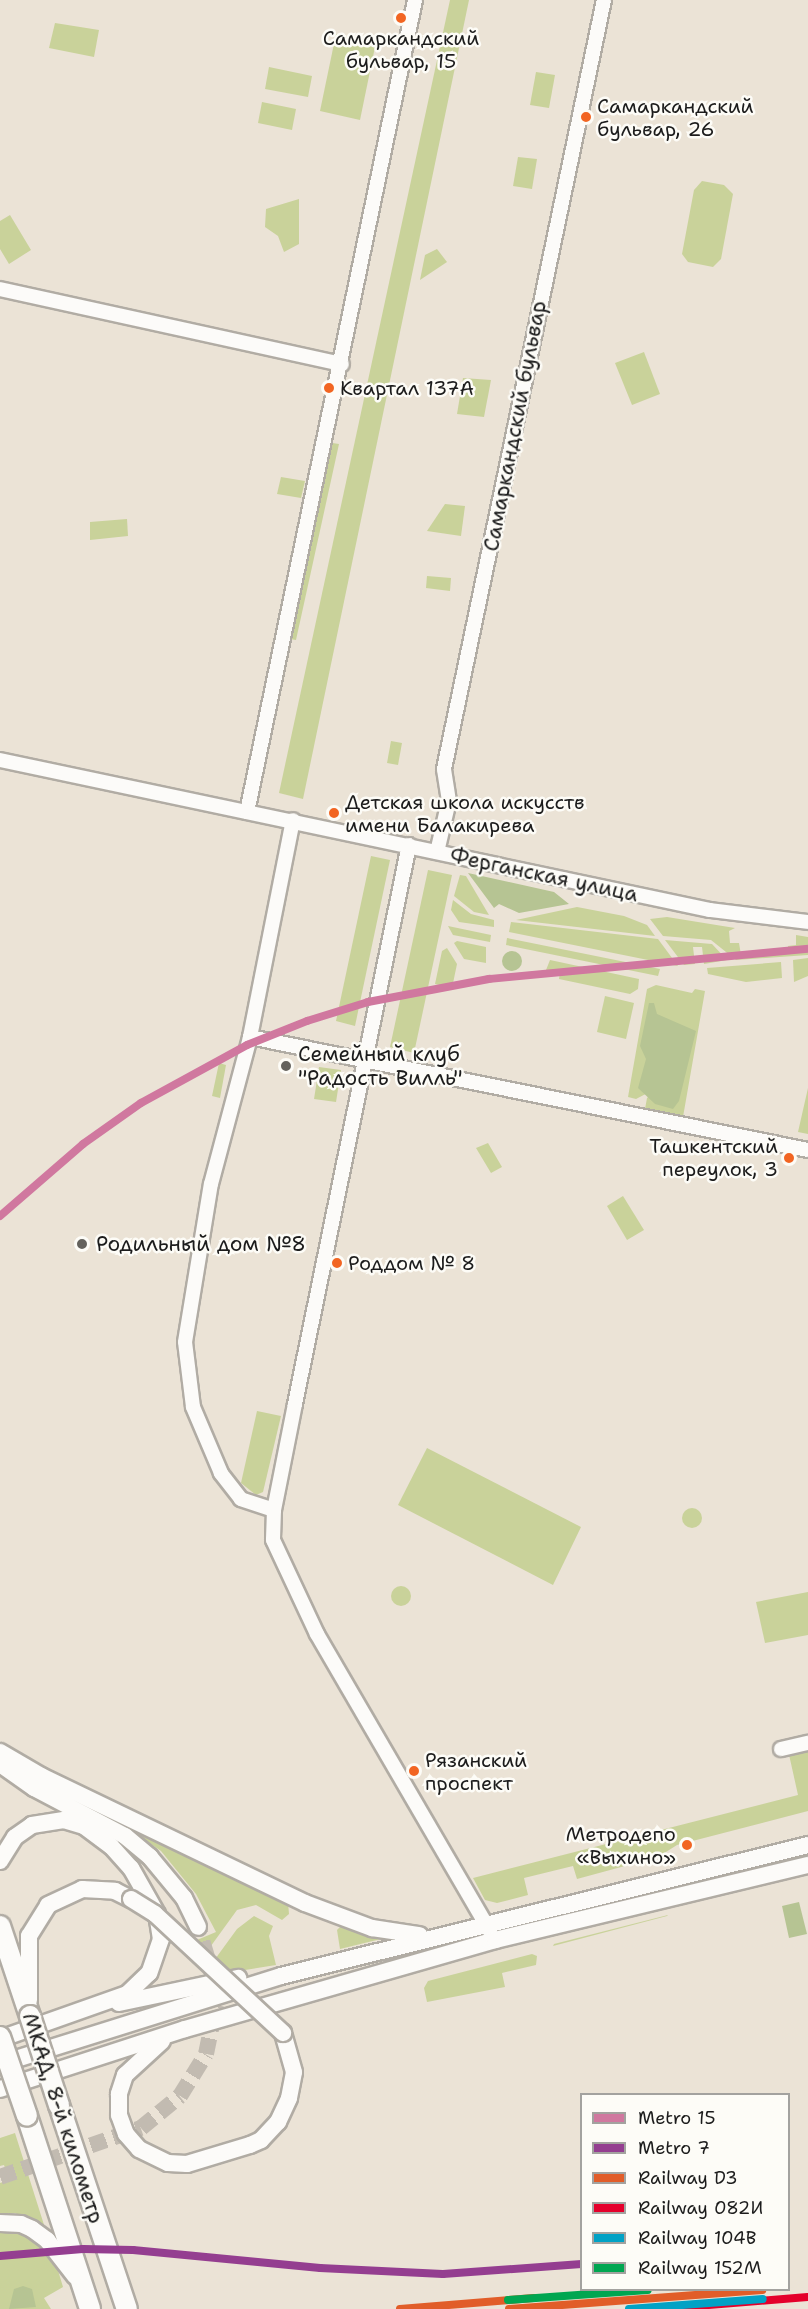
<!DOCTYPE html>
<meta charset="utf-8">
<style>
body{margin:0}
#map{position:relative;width:808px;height:2309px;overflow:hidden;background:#ebe3d6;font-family:"Shantell Sans",sans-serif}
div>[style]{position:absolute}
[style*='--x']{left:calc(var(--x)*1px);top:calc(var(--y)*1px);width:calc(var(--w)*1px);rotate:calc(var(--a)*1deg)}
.green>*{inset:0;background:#c9d29a}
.round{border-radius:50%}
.forest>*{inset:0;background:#b6c493}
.major-tunnel>*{height:16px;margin-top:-8px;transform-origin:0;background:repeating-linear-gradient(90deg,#c2bbb1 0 16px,transparent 0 24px)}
.roads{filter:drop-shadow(2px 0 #b1aca4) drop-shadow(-2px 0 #b1aca4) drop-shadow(0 2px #b1aca4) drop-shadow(0 -2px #b1aca4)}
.minor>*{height:14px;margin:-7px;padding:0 7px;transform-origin:7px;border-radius:7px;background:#fcfbf9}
.major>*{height:16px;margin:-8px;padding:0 8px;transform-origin:8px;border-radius:8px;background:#fcfbf9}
.highway>*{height:20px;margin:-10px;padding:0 10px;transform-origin:10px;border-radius:10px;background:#fcfbf9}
.bridges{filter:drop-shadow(2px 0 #b1aca4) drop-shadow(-2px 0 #b1aca4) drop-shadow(0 2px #b1aca4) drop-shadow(0 -2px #b1aca4)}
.major-bridge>*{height:16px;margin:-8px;padding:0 8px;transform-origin:8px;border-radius:8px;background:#fcfbf9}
.highway-bridge>*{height:20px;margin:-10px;padding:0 10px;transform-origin:10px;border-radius:10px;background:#fcfbf9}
.rail-1>*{height:8px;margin:-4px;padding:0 4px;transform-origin:4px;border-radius:4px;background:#e15d29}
.rail-2>*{height:8px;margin:-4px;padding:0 4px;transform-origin:4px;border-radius:4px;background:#e4002b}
.rail-3>*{height:8px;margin:-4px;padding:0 4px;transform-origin:4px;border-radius:4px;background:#01a2c5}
.rail-4>*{height:8px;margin:-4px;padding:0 4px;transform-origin:4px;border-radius:4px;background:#00a651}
.metro-1>*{height:8px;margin:-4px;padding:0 4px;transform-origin:4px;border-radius:4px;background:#d0789f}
.metro-2>*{height:8px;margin:-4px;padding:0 4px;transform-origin:4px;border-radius:4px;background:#943e90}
.dots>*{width:16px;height:16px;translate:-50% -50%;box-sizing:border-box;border:3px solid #fdfcf7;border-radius:50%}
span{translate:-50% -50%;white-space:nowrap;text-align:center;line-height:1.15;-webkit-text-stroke:5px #fdfcf7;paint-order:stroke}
.bus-label{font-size:20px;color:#1c1c1c}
.left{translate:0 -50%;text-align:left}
.right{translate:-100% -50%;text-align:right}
.street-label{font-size:21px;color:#1c1c1c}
.poi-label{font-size:21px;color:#1c1c1c}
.legend{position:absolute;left:580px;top:2093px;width:210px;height:198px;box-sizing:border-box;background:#fdfcf7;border:2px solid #a3a29f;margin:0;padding:8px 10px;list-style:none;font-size:18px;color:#1c1c1c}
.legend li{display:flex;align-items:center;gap:12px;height:30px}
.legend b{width:30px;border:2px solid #a3a29f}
</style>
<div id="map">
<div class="green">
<div style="clip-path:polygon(450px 0,469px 0,303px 799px,279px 793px)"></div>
<div style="clip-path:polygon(55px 23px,99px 30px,94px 57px,49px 48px)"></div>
<div style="clip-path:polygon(336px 34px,376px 42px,360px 120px,320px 111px)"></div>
<div style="clip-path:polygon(269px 67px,312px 76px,308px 97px,265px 89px)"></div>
<div style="clip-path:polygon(536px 72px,555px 75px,549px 108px,530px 105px)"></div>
<div style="clip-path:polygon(262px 102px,296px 109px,292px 130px,258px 123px)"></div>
<div style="clip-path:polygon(518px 157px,537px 159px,532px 189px,513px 186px)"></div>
<div style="clip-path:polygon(702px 181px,724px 185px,733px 194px,721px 259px,713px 267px,688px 262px,682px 254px,694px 190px)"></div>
<div style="clip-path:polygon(299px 199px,299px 244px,284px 252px,278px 236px,265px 227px,266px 209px)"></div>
<div style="clip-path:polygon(10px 215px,31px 250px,9px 264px,0 249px,0 221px)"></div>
<div style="clip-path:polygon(437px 249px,447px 262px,420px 280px,425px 255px)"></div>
<div style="clip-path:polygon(644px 352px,660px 394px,632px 405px,615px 363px)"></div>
<div style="clip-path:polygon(463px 378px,491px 380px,484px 417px,457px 414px)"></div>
<div style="clip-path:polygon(326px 442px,339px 444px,296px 640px,290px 639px)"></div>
<div style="clip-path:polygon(281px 477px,305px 481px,301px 498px,277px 494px)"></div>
<div style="clip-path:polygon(445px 504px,465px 506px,461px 536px,427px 531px)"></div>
<div style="clip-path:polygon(127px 519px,128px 536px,90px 540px,90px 522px)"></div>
<div style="clip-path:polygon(427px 576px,451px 578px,450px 591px,426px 588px)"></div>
<div style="clip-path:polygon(391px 741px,402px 743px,398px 765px,387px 763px)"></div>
<div style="clip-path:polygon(371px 856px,390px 860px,355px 1026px,336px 1021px)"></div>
<div style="clip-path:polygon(428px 870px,452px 875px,414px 1053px,390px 1047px)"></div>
<div style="clip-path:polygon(460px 875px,466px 876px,489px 915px,474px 912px,454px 896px)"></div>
<div style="clip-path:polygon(453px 900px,471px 914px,494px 920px,494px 927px,459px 922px,451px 910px)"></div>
<div style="clip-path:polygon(577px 907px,624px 916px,647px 925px,655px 936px,516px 920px)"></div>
<div style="clip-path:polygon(667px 917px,735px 928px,729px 931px,730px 943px,739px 943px,741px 955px,788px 951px,788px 946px,796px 945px,796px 935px,808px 937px,808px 955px,736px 960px,711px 940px,663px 936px,650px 919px)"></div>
<div style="clip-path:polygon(511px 922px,658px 939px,678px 966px,509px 932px)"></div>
<div style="clip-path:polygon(448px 926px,491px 935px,490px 942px,453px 935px)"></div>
<div style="clip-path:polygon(507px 938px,660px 969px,658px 976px,506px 945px)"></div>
<div style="clip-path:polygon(665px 940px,712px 944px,727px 960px,704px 964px,702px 947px,693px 947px,695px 964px,684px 965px)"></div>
<div style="clip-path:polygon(457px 941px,486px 947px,486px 963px,464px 959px,454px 943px)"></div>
<div style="clip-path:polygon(447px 948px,457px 964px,452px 988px,435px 984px,442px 951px)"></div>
<div style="clip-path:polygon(808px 958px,808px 976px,794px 982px,793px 960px)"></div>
<div style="clip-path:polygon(550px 960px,639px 979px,638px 989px,630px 994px,559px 979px,560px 972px,546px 970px)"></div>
<div style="clip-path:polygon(781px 962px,782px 978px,746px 982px,708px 974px,707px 968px)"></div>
<div style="clip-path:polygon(656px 985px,692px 993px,695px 989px,705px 991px,683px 1117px,645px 1109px,647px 1098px,659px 1087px,636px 1099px,628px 1097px,647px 989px)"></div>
<div style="clip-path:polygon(605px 996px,634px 1003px,626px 1039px,597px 1032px)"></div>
<div style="clip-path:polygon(219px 1063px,226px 1065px,220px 1098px,212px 1096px)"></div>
<div style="clip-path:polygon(319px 1067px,341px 1070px,336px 1102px,314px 1099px)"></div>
<div style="clip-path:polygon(808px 1088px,808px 1134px,798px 1132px)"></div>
<div style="clip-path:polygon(488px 1143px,502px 1167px,491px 1173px,476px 1148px)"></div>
<div style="clip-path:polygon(623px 1196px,644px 1230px,627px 1240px,607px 1206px)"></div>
<div style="clip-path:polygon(257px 1411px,281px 1416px,263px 1492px,256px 1495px,241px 1483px)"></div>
<div style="clip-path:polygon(427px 1448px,581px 1527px,553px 1585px,398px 1505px)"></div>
<div class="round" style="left:682px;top:1508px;width:20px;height:20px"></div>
<div class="round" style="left:391px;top:1586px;width:20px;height:20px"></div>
<div style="clip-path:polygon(808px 1592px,808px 1635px,765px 1643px,756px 1602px)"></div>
<div style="clip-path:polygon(808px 1746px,808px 1811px,677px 1845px,658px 1857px,577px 1879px,573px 1866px,524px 1878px,528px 1895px,497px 1903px,485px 1900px,473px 1878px,798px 1795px,788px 1750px)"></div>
<div style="clip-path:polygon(116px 1821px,288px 1902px,289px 1914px,282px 1920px,256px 1905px,237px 1910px,208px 1950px,197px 1940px,216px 1932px,196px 1894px,161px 1851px)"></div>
<div style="clip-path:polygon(668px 1915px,667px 1916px,553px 1946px,554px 1944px)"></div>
<div style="clip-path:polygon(254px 1916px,273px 1926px,269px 1936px,276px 1965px,202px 1977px,237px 1929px)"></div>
<div style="clip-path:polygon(341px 1926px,347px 1926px,385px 1938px,340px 1949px,337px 1930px)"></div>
<div style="clip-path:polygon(532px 1954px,537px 1956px,536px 1965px,502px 1973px,505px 1987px,427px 2002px,424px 1988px,428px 1981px)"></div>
<div style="clip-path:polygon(15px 2133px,45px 2228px,15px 2213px,0 2214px,0 2183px,9px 2180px,4px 2165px,0 2166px,0 2138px)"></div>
<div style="clip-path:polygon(0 2228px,30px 2232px,54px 2257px,63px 2287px,44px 2298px,51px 2309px,0 2309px)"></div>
</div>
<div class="forest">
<div style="clip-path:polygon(468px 873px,554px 892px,569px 904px,519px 913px,499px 904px,494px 908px)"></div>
<div class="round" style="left:502px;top:951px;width:20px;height:20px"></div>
<div style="clip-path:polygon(649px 1003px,654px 1003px,657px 1014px,696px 1031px,679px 1101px,673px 1109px,655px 1104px,638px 1088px,646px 1059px,640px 1046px)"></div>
<div style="clip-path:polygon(799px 1902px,807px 1934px,789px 1938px,782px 1906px)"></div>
<div style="clip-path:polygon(23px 2286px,32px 2289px,36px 2307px,9px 2309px,14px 2289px)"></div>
</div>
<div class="major-tunnel">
<div style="--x:0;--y:2177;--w:149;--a:-19.2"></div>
<div style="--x:141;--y:2128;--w:50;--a:-39.4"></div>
<div style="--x:180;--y:2096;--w:49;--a:-58.2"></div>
<div style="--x:206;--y:2054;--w:50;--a:-78.5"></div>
<div style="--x:216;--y:2005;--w:25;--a:-95"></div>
<div style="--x:214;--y:1980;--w:55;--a:-106.8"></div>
</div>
<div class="roads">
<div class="minor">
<div style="--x:0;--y:289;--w:350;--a:12.4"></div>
<div style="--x:0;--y:760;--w:726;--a:11.93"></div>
<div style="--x:710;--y:910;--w:99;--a:7"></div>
<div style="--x:247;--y:812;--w:829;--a:-78.31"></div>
<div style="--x:409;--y:845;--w:571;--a:101.53"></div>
<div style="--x:295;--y:1404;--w:108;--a:101.2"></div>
<div style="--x:274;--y:1510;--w:30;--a:92"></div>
<div style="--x:273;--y:1540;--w:104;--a:64.9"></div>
<div style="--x:317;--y:1634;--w:344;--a:59.8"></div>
<div style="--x:437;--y:852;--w:52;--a:-76.8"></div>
<div style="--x:449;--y:801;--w:32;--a:-99"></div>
<div style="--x:444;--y:769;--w:785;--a:-78.25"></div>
<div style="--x:250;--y:1037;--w:569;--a:11.45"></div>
<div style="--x:274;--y:1510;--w:35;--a:-162"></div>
<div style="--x:241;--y:1499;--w:33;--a:-128"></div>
<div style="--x:221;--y:1473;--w:72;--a:-113"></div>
<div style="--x:193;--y:1407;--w:65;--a:-97"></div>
<div style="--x:185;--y:1342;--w:160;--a:-80.7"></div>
<div style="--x:211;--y:1184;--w:152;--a:-75.1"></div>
<div style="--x:250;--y:1037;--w:221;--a:-78.8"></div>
<div style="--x:781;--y:1749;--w:28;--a:-13"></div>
</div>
<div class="major">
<div style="--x:0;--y:1752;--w:48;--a:30.3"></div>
<div style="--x:41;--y:1776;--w:293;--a:25.7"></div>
<div style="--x:305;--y:1903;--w:72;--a:20.5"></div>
<div style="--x:372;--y:1928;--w:48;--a:8.5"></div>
<div style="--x:0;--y:1764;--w:42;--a:35.2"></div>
<div style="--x:34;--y:1788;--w:103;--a:27.8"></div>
<div style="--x:125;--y:1836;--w:33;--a:40"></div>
<div style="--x:150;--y:1857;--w:53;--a:50.3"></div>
<div style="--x:184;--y:1898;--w:32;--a:64"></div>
<div style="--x:0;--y:1861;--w:28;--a:-58"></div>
<div style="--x:15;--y:1837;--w:21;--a:-35"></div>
<div style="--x:32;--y:1825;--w:32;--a:-9"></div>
<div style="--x:64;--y:1820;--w:21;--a:17"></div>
<div style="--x:84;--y:1826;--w:34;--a:37"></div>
<div style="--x:111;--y:1846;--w:30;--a:48"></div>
<div style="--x:131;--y:1868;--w:53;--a:60.5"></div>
<div style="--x:157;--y:1914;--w:25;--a:81"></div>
<div style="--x:161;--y:1939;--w:36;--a:109"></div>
<div style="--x:149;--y:1973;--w:30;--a:136"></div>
<div style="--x:127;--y:1994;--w:135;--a:160.5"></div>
<div style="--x:29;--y:2000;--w:64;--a:-90"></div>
<div style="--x:29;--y:1936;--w:36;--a:-58"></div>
<div style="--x:48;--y:1905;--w:38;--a:-25"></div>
<div style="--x:82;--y:1889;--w:33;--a:3"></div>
<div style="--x:115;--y:1891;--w:18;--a:27"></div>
<div style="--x:119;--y:2003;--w:122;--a:-11.9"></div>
<div style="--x:162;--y:2041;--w:50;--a:137.4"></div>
<div style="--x:125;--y:2075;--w:20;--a:108"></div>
<div style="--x:119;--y:2094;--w:21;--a:90"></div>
<div style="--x:119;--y:2115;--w:20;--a:70"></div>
<div style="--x:126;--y:2134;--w:20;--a:49"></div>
<div style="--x:139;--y:2149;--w:32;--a:26"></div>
<div style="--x:168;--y:2163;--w:19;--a:3"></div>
<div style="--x:187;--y:2164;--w:66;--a:-16.8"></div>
<div style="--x:250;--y:2145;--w:12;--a:-24"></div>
<div style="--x:261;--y:2140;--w:25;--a:-47"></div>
<div style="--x:278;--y:2122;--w:26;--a:-65"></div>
<div style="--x:289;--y:2098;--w:26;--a:-79"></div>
<div style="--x:294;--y:2072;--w:41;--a:-105.8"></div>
<div style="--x:0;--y:2064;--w:294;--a:-17.4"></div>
<div style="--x:281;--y:1976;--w:543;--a:-13.96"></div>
<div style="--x:0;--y:2089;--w:194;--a:-18"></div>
<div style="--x:185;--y:2029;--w:323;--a:-16"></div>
<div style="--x:495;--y:1940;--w:322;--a:-13.5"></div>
<div style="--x:0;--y:2223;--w:21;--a:3"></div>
<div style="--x:21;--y:2224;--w:12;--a:24"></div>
<div style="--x:32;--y:2229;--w:19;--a:36"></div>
<div style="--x:47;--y:2240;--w:46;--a:52.1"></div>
</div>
<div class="highway">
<div style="--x:0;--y:1926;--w:95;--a:71.6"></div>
<div style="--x:59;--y:2105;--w:215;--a:71.6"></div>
<div style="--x:27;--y:2116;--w:203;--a:71.9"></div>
</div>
</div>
<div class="bridges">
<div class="major-bridge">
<div style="--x:131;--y:1899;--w:28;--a:32"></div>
<div style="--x:155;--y:1914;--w:175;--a:42.9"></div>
</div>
<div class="highway-bridge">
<div style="--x:30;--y:2016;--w:94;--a:72"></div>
<div style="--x:0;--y:2037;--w:83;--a:71.1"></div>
</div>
</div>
<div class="rail-1">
<div style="--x:400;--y:2309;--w:134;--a:-4.7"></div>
<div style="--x:509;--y:2309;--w:254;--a:-4.3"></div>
</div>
<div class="rail-2">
<div style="--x:659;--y:2309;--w:149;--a:-4.6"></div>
</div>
<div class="rail-3">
<div style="--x:629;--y:2309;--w:134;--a:-4.3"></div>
</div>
<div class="rail-4">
<div style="--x:508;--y:2300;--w:140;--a:-4.1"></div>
</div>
<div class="metro-1">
<div style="--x:0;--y:1216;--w:110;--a:-40.9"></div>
<div style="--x:83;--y:1144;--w:71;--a:-35.3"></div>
<div style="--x:141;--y:1103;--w:121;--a:-28.7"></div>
<div style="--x:247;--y:1045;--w:65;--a:-21.8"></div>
<div style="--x:307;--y:1021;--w:64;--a:-17.3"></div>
<div style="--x:368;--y:1002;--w:123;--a:-10.8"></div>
<div style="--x:489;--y:979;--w:320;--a:-5.4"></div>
</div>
<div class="metro-2">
<div style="--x:0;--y:2256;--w:83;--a:-4.8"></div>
<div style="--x:83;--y:2249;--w:50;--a:1.1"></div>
<div style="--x:133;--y:2250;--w:188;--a:5.5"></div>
<div style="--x:320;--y:2268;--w:123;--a:2.8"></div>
<div style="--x:443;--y:2274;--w:139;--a:-4.1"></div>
</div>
<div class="dots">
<div style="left:401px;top:18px;background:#f26522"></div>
<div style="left:586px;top:117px;background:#f26522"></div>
<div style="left:329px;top:388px;background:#f26522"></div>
<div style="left:334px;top:813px;background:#f26522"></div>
<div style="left:286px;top:1066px;background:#64625d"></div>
<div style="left:789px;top:1158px;background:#f26522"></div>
<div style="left:82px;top:1244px;background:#64625d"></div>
<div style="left:337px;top:1263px;background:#f26522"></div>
<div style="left:414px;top:1771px;background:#f26522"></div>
<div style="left:687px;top:1845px;background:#f26522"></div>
</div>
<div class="bus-label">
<span style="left:401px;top:50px">Самаркандский<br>бульвар, 15</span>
<span class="left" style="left:597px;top:118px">Самаркандский<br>бульвар, 26</span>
<span class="left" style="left:340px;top:388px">Квартал 137А</span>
<span class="left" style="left:345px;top:814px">Детская школа искусств<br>имени Балакирева</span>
<span class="right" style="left:778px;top:1158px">Ташкентский<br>переулок, 3</span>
<span class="left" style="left:348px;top:1263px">Роддом № 8</span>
<span class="left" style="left:425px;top:1772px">Рязанский<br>проспект</span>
<span class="right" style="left:676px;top:1846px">Метродепо<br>«Выхино»</span>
</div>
<div class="street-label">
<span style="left:515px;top:426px;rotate:-79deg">Самаркандский бульвар</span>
<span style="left:544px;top:875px;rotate:12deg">Ферганская улица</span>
<span style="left:63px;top:2118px;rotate:72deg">МКАД, 8-й километр</span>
</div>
<div class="poi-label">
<span class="left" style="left:298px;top:1066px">Семейный клуб<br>"Радость Вилль"</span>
<span class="left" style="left:96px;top:1244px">Родильный дом №8</span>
</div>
<ul class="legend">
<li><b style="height:8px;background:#d0789f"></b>Metro 15</li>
<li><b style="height:8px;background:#943e90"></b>Metro 7</li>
<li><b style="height:8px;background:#e15d29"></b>Railway D3</li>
<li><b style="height:8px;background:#e4002b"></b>Railway 082И</li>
<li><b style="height:8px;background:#01a2c5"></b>Railway 104В</li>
<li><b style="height:8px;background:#00a651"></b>Railway 152М</li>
</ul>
</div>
